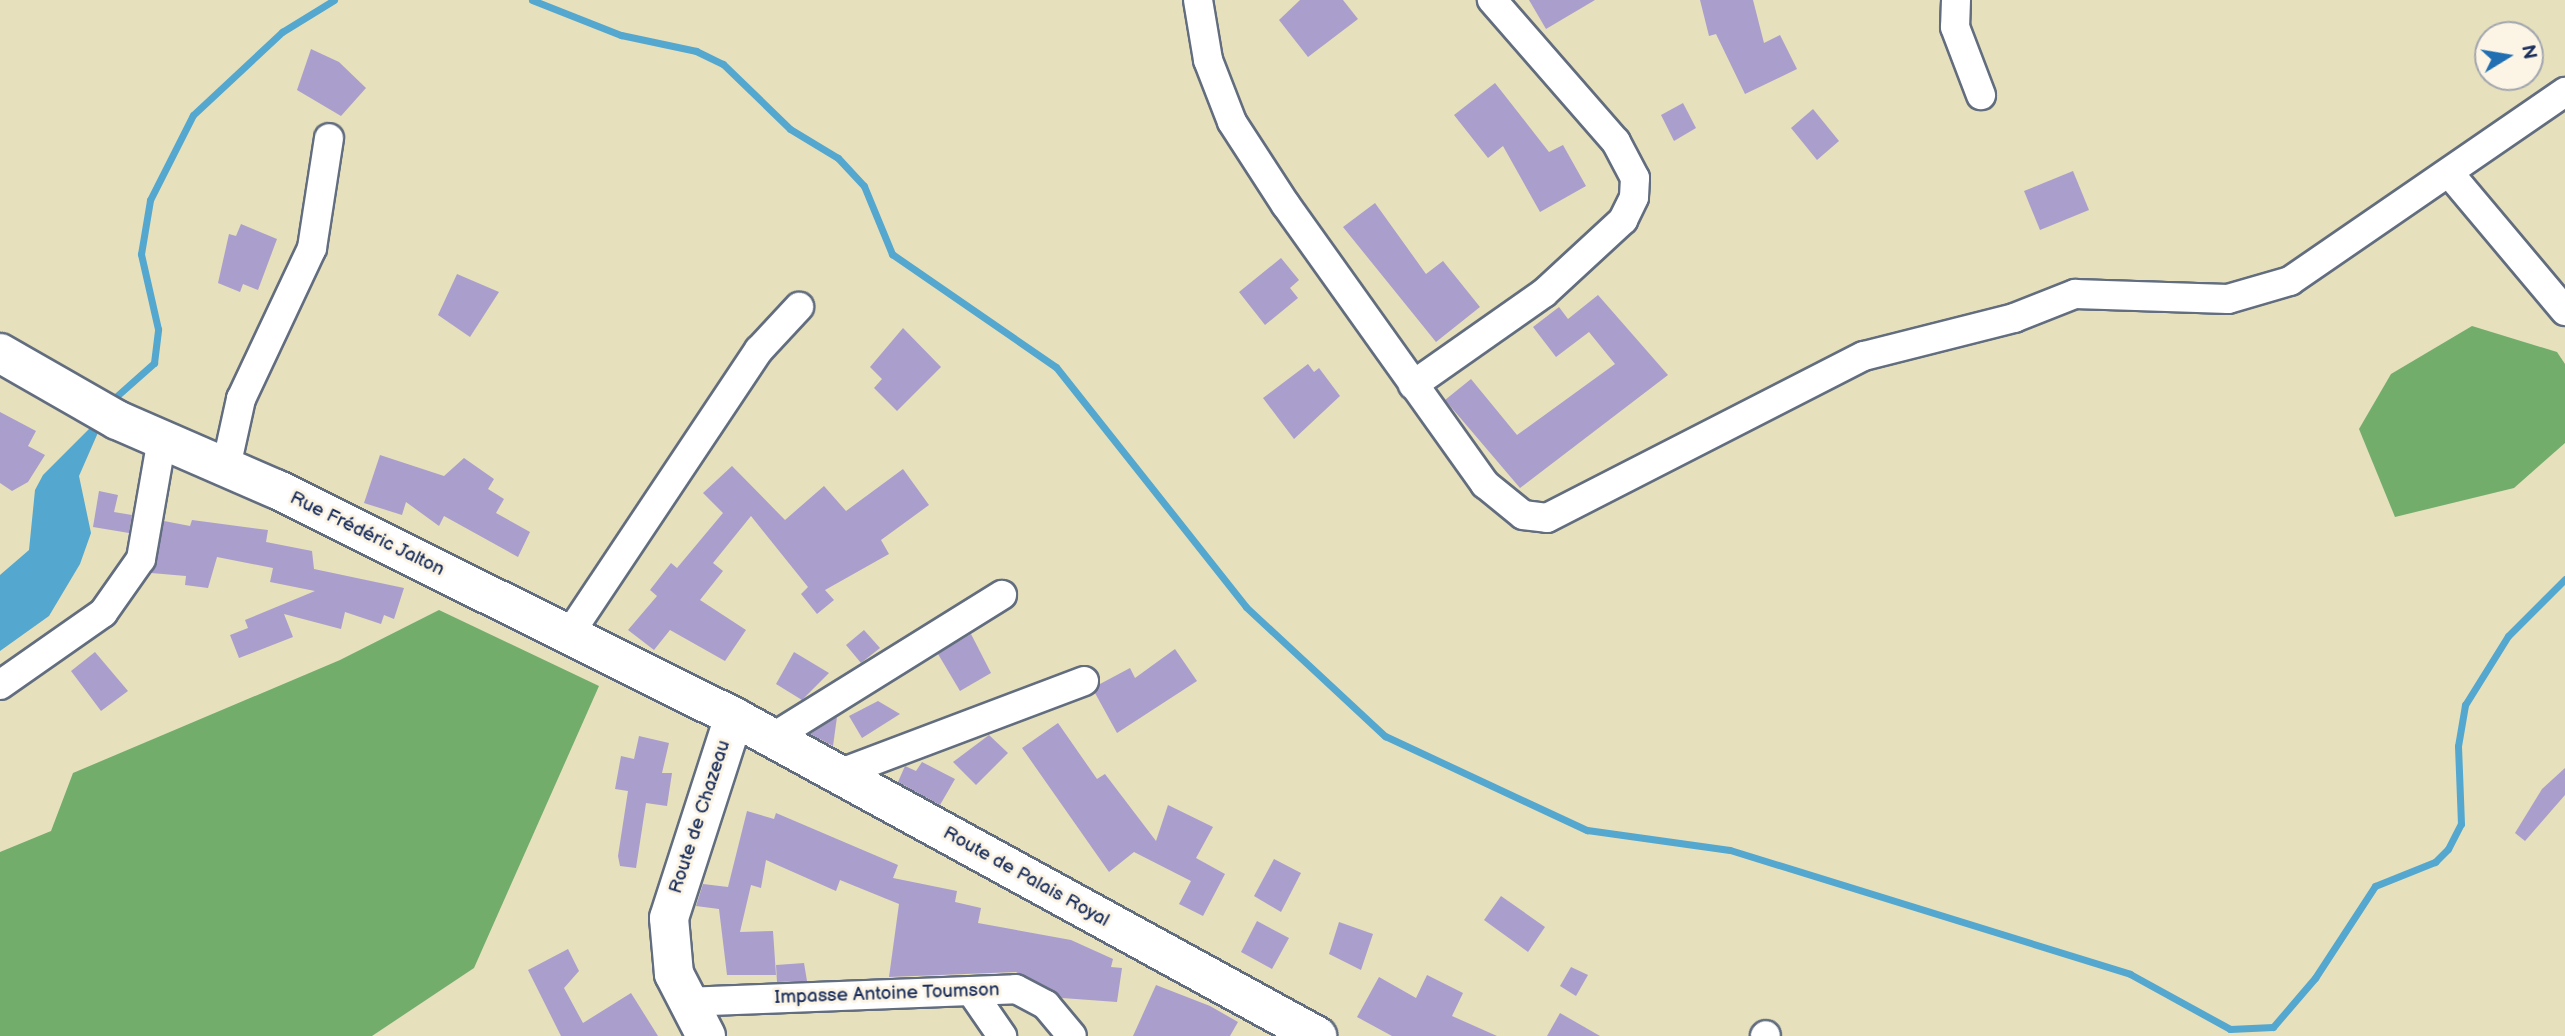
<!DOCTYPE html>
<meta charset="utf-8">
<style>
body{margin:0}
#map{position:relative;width:2565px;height:1036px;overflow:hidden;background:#e6e0bc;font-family:"Balsamiq Sans",sans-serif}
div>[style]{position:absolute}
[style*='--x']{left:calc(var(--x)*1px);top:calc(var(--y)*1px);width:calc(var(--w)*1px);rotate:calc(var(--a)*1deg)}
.forest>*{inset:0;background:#73ad6c}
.water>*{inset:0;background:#54a7cf}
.stream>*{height:7px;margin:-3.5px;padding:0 3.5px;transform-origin:3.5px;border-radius:3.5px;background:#54a7cf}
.building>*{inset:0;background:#aa9ecd}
.roads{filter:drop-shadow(2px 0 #626d7f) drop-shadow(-2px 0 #626d7f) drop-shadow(0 2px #626d7f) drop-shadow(0 -2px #626d7f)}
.street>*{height:28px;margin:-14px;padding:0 14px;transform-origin:14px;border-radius:14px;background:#fff}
.secondary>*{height:38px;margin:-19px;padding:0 19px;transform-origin:19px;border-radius:19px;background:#fff}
.primary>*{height:38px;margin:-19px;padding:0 19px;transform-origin:19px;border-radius:19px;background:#fff}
span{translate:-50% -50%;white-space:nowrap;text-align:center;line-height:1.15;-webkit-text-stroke:6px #fcf5e5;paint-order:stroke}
.street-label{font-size:19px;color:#1b2f5e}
.north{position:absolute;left:2474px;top:21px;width:70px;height:70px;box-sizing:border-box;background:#fcf5e5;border:2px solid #a2a6af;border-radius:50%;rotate:79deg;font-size:19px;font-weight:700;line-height:28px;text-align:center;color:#1b2f5e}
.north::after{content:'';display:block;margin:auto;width:24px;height:32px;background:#1f6fb2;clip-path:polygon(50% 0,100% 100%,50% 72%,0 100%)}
</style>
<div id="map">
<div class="forest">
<div style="clip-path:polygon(2472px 326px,2557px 352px,2565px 364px,2565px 443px,2514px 488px,2395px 517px,2359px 429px,2391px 374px)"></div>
<div style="clip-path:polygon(439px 610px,599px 686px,474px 968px,372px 1036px,0 1036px,0 852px,51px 831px,73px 773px,340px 660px)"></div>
</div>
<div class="water">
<div style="clip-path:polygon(93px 425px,100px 428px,79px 476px,91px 533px,80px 564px,49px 616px,0 651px,0 575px,29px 550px,35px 490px,43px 475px)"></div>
</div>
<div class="stream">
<div style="--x:532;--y:0;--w:96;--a:21.5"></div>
<div style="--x:621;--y:35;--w:77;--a:12"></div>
<div style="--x:696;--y:51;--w:30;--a:26"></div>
<div style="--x:723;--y:64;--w:93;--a:44.1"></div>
<div style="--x:790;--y:129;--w:56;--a:31.1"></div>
<div style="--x:838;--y:158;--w:38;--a:47"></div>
<div style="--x:864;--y:186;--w:74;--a:67.6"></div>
<div style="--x:892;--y:254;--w:199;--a:34.6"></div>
<div style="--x:1056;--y:367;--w:306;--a:51.6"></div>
<div style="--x:1246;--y:607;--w:190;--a:42.9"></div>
<div style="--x:1385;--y:736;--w:223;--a:25"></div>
<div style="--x:1587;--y:830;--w:144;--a:8"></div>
<div style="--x:1730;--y:850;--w:419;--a:17.2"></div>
<div style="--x:2130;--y:974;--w:114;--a:28.8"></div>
<div style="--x:2230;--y:1029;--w:43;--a:-2.7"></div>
<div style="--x:2273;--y:1027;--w:65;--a:-49.4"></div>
<div style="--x:2315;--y:978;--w:110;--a:-56.9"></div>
<div style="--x:2375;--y:886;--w:65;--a:-21.8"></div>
<div style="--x:2435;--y:862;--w:18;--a:-45"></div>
<div style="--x:2448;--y:849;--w:28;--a:-63"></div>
<div style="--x:2461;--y:824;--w:78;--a:-92.2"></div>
<div style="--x:2458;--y:746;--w:42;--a:-80.3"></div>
<div style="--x:2465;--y:705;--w:81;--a:-58.1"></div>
<div style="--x:2508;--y:636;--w:81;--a:-45"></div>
<div style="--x:110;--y:402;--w:59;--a:-41.6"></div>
<div style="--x:154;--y:363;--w:34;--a:-83"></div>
<div style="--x:158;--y:329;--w:77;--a:-102.8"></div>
<div style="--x:141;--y:254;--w:55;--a:-80.5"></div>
<div style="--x:150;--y:200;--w:95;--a:-63.2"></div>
<div style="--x:193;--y:115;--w:122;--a:-43"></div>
<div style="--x:282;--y:32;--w:61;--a:-31.6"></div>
</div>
<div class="building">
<div style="clip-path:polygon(1300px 0,1343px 0,1358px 19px,1308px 57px,1279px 20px)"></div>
<div style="clip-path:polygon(1529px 0,1595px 0,1546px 29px)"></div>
<div style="clip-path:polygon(1700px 0,1753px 0,1764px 43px,1780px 35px,1797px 69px,1745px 94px,1716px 34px,1709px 36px)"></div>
<div style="clip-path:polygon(311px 49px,339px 62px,366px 88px,341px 116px,297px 90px)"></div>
<div style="clip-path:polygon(1495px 83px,1549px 152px,1563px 145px,1586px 186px,1540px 212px,1503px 146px,1488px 158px,1454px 115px)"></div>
<div style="clip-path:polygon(1683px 103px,1696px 128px,1674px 141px,1661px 115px)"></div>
<div style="clip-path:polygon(1813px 109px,1839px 141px,1817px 160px,1791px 128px)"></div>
<div style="clip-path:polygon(2073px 171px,2089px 210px,2040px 230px,2024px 191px)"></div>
<div style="clip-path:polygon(1375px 203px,1426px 274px,1443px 261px,1480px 307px,1436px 342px,1343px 227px)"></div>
<div style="clip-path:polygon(241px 224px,277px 239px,258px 290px,243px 284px,240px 292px,218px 283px,229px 234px,236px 236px)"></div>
<div style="clip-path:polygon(1281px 258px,1299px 280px,1290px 288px,1298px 298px,1265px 325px,1239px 292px)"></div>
<div style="clip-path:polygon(457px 274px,499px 292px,470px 337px,438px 315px)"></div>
<div style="clip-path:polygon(1598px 295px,1668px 375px,1520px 488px,1445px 400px,1471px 379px,1517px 435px,1615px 364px,1589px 332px,1556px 357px,1533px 327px,1559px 307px,1568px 319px)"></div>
<div style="clip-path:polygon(903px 328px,941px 367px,897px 411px,874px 388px,882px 379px,870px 367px)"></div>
<div style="clip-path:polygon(1308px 364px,1314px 372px,1319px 368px,1340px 396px,1294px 439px,1263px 398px)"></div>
<div style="clip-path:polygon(0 412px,36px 431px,28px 446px,45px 455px,28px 482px,12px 491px,0 483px)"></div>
<div style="clip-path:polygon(380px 455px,444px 476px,464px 458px,494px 479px,488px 489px,504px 499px,496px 513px,530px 532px,518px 557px,444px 516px,439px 526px,406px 502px,402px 515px,364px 503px)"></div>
<div style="clip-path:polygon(732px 466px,785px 520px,824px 486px,846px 511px,903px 469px,929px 505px,881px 540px,889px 554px,825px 590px,834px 600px,817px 614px,801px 594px,808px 587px,751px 516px,713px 563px,723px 571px,700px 600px,746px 630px,725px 661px,670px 630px,654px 650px,628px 630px,657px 596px,650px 590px,671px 563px,677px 568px,723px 513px,703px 493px)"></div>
<div style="clip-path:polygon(99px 491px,118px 495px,114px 512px,132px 515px,129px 533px,93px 527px)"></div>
<div style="clip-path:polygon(192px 520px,268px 530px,266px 542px,312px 551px,314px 569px,404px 588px,394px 619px,384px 615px,381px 624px,345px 612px,341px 629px,284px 614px,293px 637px,239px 658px,230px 635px,248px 628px,245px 620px,315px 591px,270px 582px,273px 568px,217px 557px,208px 588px,185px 585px,186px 576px,151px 573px,164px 521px,190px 526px)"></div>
<div style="clip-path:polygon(864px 630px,880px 648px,861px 663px,846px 645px)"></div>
<div style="clip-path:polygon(971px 634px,991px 673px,960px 691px,938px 654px)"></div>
<div style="clip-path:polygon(1175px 649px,1197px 681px,1117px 733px,1095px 693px,1100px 684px,1130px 668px,1135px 678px)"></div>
<div style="clip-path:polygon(95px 652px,128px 691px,101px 711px,71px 671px)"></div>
<div style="clip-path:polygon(794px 652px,829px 673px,802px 700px,776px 684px)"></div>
<div style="clip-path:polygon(878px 701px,900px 714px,862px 738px,849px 716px)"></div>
<div style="clip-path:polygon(837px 717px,833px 746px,810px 734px)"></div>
<div style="clip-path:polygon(1058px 723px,1097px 779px,1105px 774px,1156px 841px,1168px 805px,1213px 827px,1196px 858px,1225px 874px,1203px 916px,1179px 904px,1191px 881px,1134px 852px,1109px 872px,1022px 748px)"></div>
<div style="clip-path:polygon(989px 735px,1008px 753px,976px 785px,953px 762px)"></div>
<div style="clip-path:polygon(639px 736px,669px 743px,662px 773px,672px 773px,667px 806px,646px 803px,636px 868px,620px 866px,618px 856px,628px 791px,615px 789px,621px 756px,634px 759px)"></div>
<div style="clip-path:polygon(922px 762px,955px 779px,940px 805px,898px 782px,905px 766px,916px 771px)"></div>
<div style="clip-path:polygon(2565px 768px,2565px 795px,2525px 841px,2515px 833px,2542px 789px)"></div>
<div style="clip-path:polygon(747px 811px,774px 819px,776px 813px,898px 865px,893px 878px,957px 891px,955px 902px,981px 908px,978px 923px,1071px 940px,1113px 959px,1111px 967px,1122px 968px,1117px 1002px,1062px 998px,1016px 972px,889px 977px,899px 904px,840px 880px,836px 891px,766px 860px,761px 888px,751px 885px,740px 932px,773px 931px,776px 975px,727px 975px,719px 909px,696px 906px,703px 884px,728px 887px)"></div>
<div style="clip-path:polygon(1274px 859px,1301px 873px,1281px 912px,1254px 896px)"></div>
<div style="clip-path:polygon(1501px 896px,1545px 927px,1528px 952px,1484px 920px)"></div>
<div style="clip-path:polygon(1257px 921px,1289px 938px,1272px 969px,1241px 952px)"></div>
<div style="clip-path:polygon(1339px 922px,1373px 934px,1361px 970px,1329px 954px)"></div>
<div style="clip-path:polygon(568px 949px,579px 971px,564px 988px,583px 1023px,631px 993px,658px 1036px,561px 1036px,528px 970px)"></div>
<div style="clip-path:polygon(804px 963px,807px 981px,777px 982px,776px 965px)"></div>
<div style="clip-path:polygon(1571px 967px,1588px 975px,1576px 996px,1560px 986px)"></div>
<div style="clip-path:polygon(1427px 975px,1463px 993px,1452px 1016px,1497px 1036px,1392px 1036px,1357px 1017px,1379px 977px,1416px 998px)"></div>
<div style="clip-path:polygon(1156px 985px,1210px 1006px,1238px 1022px,1230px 1036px,1133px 1036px)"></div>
<div style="clip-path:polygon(1560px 1013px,1600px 1036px,1547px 1036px)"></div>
</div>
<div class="roads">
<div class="street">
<div style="--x:1198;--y:0;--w:61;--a:80.5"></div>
<div style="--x:1208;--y:60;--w:66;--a:68.8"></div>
<div style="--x:1232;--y:122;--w:99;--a:57"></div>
<div style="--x:1286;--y:205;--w:343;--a:54.5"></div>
<div style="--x:1485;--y:484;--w:49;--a:39.2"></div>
<div style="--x:1523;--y:515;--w:24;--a:7"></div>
<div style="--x:1547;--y:518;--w:356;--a:-27.1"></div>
<div style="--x:1864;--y:356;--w:155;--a:-14.2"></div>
<div style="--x:2014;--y:318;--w:66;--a:-21.5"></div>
<div style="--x:2075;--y:294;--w:153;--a:1.9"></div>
<div style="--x:2228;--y:299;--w:65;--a:-16.2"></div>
<div style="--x:2290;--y:281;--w:334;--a:-34.5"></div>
<div style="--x:1956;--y:0;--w:27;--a:92"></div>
<div style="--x:1955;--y:27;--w:73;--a:69.1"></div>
<div style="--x:2450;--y:174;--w:179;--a:50"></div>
<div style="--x:1413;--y:385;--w:160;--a:-35.1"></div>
<div style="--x:1544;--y:293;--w:108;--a:-42.7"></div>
<div style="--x:1623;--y:220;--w:25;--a:-64"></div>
<div style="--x:1634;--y:197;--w:19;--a:-87"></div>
<div style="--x:1635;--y:178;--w:41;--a:-117.8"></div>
<div style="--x:1616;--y:142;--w:189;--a:-131.1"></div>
<div style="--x:226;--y:467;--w:70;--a:-77.6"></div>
<div style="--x:241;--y:399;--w:167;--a:-64.8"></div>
<div style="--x:312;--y:248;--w:111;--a:-81.2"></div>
<div style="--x:568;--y:636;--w:344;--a:-56.3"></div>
<div style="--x:759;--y:350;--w:59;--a:-47.1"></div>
<div style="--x:0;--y:685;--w:126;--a:-35"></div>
<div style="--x:103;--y:613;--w:66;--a:-54.9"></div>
<div style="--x:141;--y:559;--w:122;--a:-80.1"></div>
<div style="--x:772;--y:738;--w:271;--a:-31.9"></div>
<div style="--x:838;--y:774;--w:263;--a:-20.7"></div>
<div style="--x:971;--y:991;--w:55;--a:55.4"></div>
<div style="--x:684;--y:1002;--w:332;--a:-2.2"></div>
<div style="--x:1016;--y:989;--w:34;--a:28"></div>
<div style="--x:1046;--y:1005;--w:40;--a:50"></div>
<div style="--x:1765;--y:1036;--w:1;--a:-45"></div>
</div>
<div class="secondary">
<div style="--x:706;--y:1036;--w:70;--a:-117.3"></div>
<div style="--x:674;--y:974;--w:56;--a:-95.1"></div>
<div style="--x:669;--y:918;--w:211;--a:-72.1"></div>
</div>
<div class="primary">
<div style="--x:0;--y:353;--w:135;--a:29.8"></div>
<div style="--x:117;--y:420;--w:173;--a:23.5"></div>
<div style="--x:276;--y:489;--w:512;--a:26.46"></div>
<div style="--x:734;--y:717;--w:665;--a:28.69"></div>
</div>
</div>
<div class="street-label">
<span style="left:367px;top:534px;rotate:26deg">Rue Frédéric Jalton</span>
<span style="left:700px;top:817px;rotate:-72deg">Route de Chazeau</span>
<span style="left:1026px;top:877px;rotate:29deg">Route de Palais Royal</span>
<span style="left:887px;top:994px;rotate:-2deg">Impasse Antoine Toumson</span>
</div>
<div class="north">N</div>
</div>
